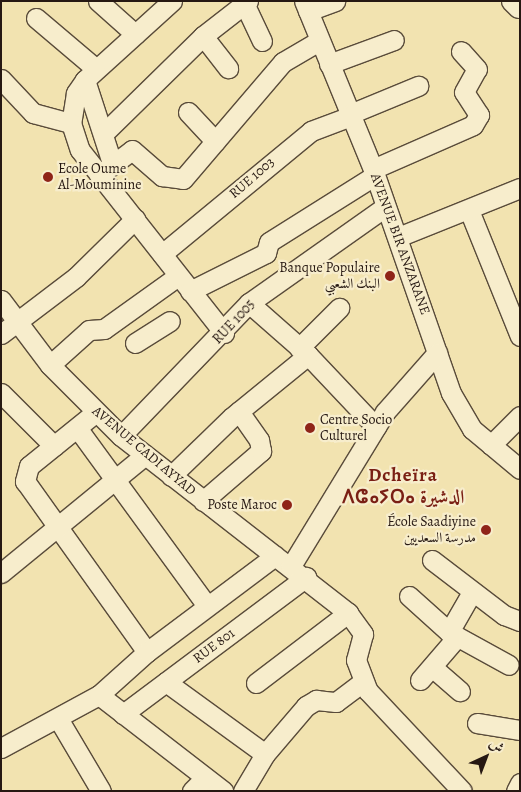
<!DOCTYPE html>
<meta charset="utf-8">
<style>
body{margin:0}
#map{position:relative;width:521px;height:792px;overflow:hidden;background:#f2e3b0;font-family:Alegreya,Amiri,"Noto Sans Tifinagh",serif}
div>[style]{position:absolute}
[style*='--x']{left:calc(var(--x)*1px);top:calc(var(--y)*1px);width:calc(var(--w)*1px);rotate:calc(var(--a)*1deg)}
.roads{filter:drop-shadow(1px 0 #594b3a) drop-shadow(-1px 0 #594b3a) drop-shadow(0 1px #594b3a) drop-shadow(0 -1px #594b3a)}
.minor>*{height:19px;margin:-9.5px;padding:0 9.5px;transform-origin:9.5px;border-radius:9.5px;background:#f7edcc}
.dots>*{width:14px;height:14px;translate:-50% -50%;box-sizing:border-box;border:2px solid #f7edcc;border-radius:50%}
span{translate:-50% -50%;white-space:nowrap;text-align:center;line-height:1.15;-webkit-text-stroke:4.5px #f7edcc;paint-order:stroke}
.poi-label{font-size:14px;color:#261812}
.left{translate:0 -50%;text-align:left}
.right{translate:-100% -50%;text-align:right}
.street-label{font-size:14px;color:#261812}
.district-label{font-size:19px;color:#7a1f14;font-weight:700;letter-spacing:1px}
.frame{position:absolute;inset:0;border:2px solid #261812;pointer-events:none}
.north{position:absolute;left:461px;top:732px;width:50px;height:50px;-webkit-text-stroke:4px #f7edcc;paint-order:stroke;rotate:43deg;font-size:14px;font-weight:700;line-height:20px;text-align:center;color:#261812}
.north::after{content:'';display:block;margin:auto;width:18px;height:22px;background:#261812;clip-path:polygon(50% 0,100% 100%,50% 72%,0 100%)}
</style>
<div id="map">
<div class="roads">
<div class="minor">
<div style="--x:98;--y:1;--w:50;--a:41.7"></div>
<div style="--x:172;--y:1;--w:118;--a:137.8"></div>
<div style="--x:85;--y:80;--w:16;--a:125"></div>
<div style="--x:76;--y:93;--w:30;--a:99"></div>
<div style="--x:71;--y:123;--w:28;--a:72"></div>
<div style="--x:80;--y:150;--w:233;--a:51.8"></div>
<div style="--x:304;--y:1;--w:182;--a:67.7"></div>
<div style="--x:373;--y:169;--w:237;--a:70.8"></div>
<div style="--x:451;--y:393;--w:42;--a:59.7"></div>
<div style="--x:472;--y:429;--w:62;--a:39.8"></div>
<div style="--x:511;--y:1;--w:10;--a:45"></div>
<div style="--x:244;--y:3;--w:42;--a:64.7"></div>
<div style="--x:308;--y:11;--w:29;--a:-20"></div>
<div style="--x:36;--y:18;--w:77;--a:40.3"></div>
<div style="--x:203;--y:36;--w:41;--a:52"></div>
<div style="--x:329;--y:64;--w:69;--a:-20.3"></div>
<div style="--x:1;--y:79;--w:47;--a:46.7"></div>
<div style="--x:33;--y:113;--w:39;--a:15"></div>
<div style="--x:85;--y:80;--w:87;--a:72"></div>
<div style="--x:188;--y:112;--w:40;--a:47"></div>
<div style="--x:350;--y:114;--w:74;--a:-22.4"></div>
<div style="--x:104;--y:133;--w:139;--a:-44.4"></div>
<div style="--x:203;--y:36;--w:57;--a:-37.9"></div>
<div style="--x:373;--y:169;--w:109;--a:-23.7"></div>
<div style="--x:473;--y:125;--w:12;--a:-59"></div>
<div style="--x:479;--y:115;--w:27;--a:-123"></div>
<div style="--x:464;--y:92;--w:26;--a:-61"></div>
<div style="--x:477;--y:69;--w:24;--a:-132"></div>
<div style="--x:99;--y:175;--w:41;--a:-37.1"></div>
<div style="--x:132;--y:150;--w:40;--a:41"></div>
<div style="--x:162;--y:176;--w:21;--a:8"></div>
<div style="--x:183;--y:179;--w:154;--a:-49.5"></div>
<div style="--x:283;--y:62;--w:42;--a:-30.3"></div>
<div style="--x:469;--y:210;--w:136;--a:68"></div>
<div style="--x:398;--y:237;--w:131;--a:-21.9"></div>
<div style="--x:162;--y:254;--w:193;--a:-39.5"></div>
<div style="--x:311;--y:131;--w:43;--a:-20.6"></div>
<div style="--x:190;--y:291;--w:85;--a:-26.6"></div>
<div style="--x:266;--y:253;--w:11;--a:-75"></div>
<div style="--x:269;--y:242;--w:124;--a:-32.2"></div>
<div style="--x:1;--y:300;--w:81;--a:53"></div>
<div style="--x:50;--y:365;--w:100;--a:45"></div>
<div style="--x:121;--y:436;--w:288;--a:37.9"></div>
<div style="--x:348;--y:613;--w:26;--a:54"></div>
<div style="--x:363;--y:634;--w:27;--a:105"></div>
<div style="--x:356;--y:660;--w:33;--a:69"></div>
<div style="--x:368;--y:691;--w:137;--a:46.8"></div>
<div style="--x:249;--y:303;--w:79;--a:41.4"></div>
<div style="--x:308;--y:355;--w:99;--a:46.6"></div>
<div style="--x:1;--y:334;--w:94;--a:-37.2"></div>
<div style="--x:76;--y:277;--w:83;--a:-44.5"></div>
<div style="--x:135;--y:343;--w:41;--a:-32.2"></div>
<div style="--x:299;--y:348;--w:57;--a:-45"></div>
<div style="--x:50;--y:365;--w:52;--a:-41.9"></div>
<div style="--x:89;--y:330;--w:15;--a:-4"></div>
<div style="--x:104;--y:329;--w:91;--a:-35.6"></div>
<div style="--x:1;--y:393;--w:75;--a:45"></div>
<div style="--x:96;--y:412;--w:86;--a:141.1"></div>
<div style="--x:29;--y:466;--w:16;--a:105"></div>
<div style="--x:25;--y:481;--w:210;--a:54.5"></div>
<div style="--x:78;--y:429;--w:219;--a:53.9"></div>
<div style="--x:121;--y:436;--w:185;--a:-46.1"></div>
<div style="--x:249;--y:303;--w:166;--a:-35.2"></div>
<div style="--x:491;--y:445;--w:41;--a:-45"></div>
<div style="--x:171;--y:476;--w:85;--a:-44"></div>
<div style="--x:232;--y:417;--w:98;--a:-39.2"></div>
<div style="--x:203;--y:501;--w:77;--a:-40.8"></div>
<div style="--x:261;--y:451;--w:11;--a:-100"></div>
<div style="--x:259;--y:440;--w:35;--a:-125"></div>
<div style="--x:432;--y:560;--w:91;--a:37.4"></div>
<div style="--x:504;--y:615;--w:17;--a:21"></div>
<div style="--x:291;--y:566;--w:180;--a:-58.6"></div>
<div style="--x:385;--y:412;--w:79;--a:-48.6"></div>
<div style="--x:1;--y:573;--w:186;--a:-39.3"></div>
<div style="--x:409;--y:596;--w:54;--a:42"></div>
<div style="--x:449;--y:632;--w:68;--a:28.8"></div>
<div style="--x:449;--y:632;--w:46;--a:-60.1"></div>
<div style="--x:432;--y:667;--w:37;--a:41"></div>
<div style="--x:420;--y:680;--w:57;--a:-49.3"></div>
<div style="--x:166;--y:682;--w:122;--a:36"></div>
<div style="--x:256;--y:683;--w:116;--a:-37.3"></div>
<div style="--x:99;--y:695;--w:157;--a:37.7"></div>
<div style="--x:123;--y:714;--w:229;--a:-36.8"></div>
<div style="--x:59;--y:720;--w:82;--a:59.4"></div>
<div style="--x:477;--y:723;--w:44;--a:9.2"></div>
<div style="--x:1;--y:748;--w:111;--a:-28.4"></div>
<div style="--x:99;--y:695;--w:64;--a:-41.9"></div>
<div style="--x:147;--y:652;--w:160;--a:-36.9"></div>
<div style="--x:192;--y:791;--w:18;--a:-45"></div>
<div style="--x:243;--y:791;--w:43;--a:-59.3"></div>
<div style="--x:265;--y:754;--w:63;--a:-49.5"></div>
<div style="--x:306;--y:706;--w:12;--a:-31"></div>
<div style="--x:316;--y:700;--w:20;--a:6"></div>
<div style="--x:336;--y:702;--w:34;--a:-37"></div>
<div style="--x:516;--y:791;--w:9;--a:-63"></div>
</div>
</div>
<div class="dots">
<div style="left:48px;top:177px;background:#8f2418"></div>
<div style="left:390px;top:276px;background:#8f2418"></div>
<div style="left:310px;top:428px;background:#8f2418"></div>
<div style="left:287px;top:505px;background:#8f2418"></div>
<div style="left:486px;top:530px;background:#8f2418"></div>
</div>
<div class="poi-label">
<span class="left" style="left:58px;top:177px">Ecole Oume<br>Al-Mouminine</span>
<span class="right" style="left:380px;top:276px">Banque Populaire<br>البنك الشعبي</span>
<span class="left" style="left:320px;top:428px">Centre Socio<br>Culturel</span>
<span class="right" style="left:277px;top:505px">Poste Maroc</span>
<span class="right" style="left:476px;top:530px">École Saadiyine<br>مدرسة السعديين</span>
</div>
<div class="street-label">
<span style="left:252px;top:178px;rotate:-41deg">RUE 1003</span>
<span style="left:400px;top:244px;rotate:70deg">AVENUE BIR ANZARANE</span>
<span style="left:234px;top:322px;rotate:-47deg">RUE 1005</span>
<span style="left:144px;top:451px;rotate:40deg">AVENUE CADI AYYAD</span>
<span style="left:214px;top:646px;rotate:-37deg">RUE 801</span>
</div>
<div class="district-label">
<span style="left:403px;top:487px">Dcheïra<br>ⴷⵛⴰⵢⵔⴰ الدشيرة</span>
</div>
<div class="frame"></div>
<div class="north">ش</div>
</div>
